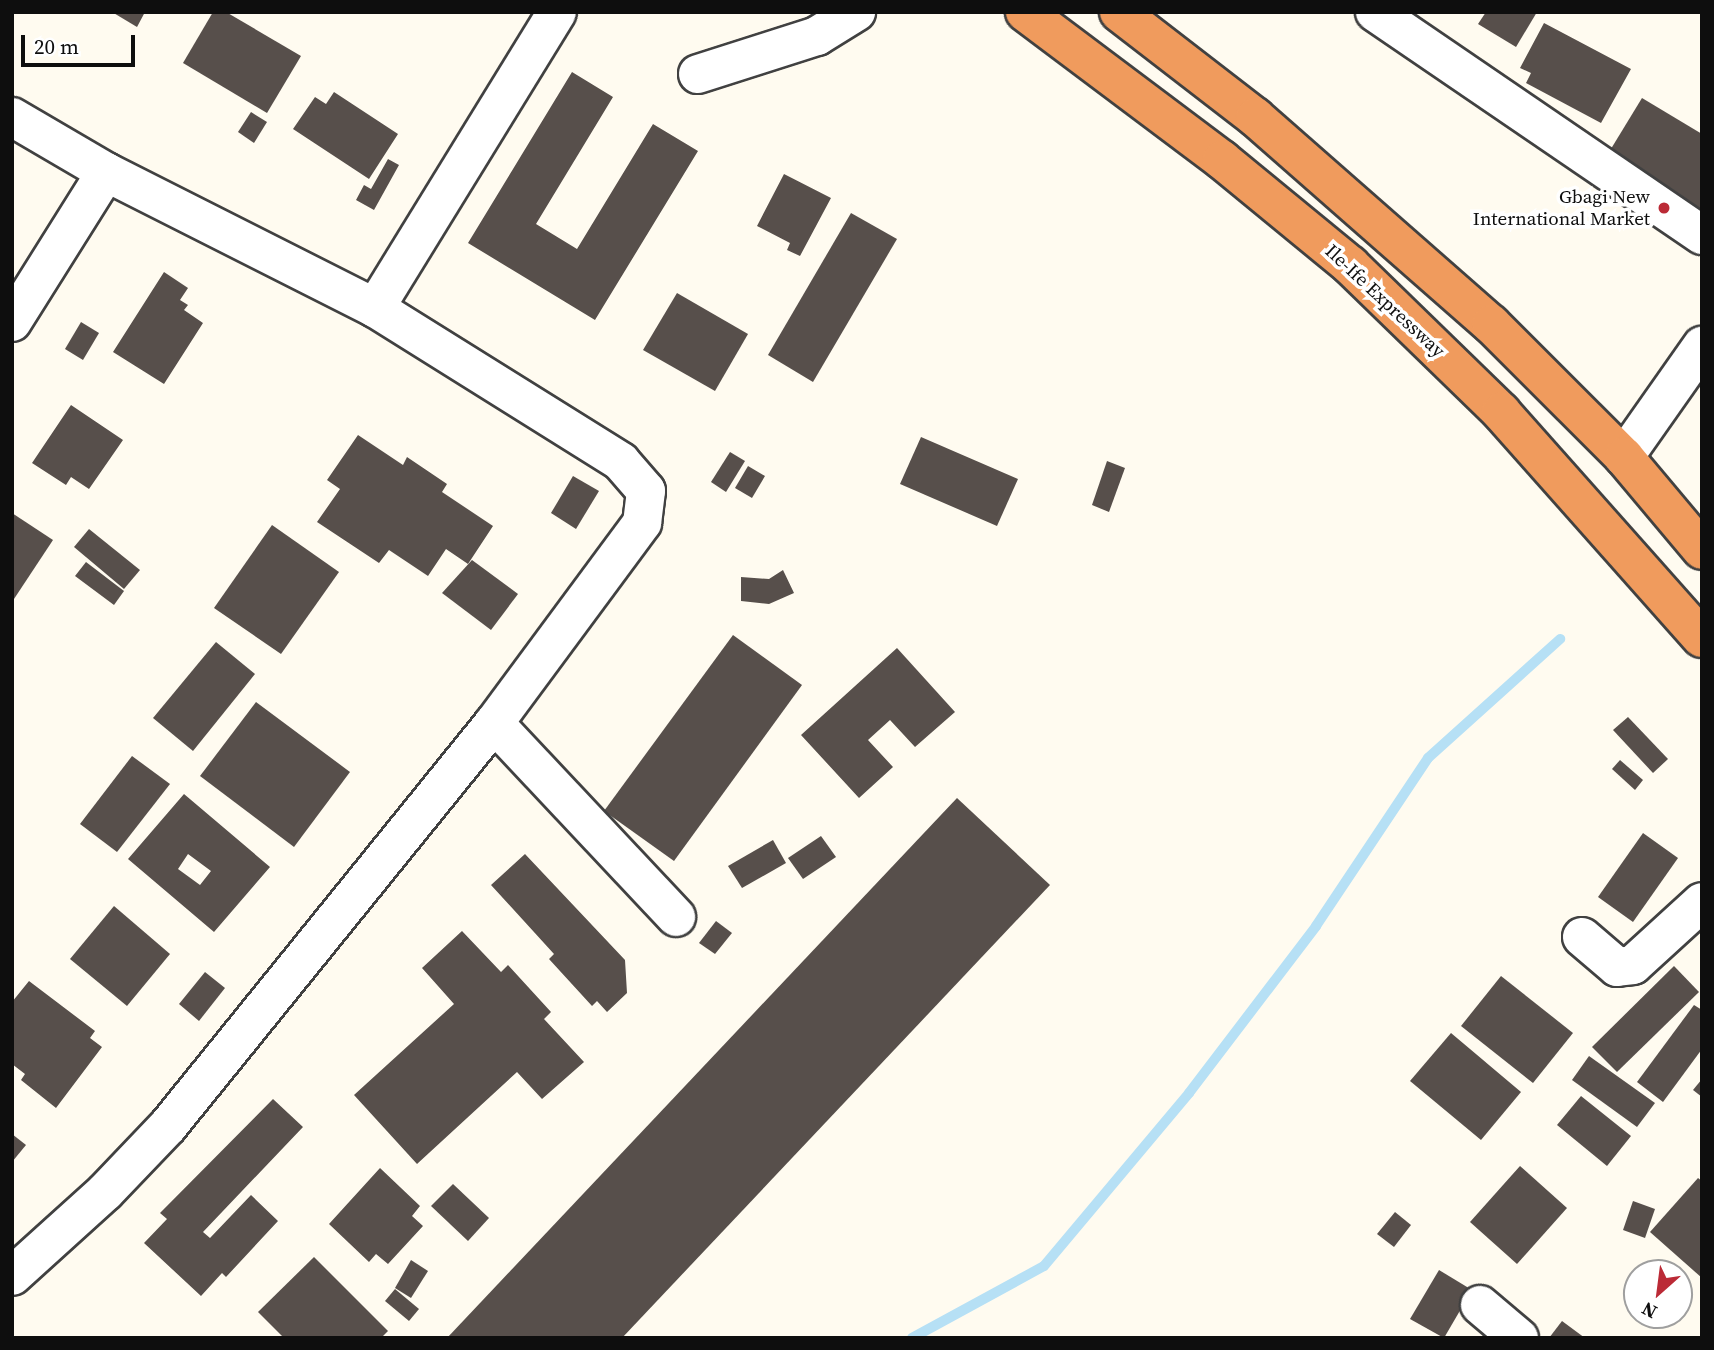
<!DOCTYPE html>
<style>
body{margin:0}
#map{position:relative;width:1714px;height:1350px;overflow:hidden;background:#fffbf0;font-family:"Source Serif 4",serif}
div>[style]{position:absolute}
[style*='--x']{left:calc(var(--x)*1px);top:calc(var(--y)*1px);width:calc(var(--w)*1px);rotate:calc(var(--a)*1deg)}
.stream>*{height:10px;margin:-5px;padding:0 5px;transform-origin:5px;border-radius:5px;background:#b6e0f5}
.building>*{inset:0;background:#574f4b}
.roads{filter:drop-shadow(2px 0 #414141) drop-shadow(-2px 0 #414141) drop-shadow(0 2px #414141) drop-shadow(0 -2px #414141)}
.minor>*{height:38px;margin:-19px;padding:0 19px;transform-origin:19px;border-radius:19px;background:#fff}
.highway>*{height:38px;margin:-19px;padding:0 19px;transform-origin:19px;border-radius:19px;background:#f09b5d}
.dots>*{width:19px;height:19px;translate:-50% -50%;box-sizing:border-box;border:4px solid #fff;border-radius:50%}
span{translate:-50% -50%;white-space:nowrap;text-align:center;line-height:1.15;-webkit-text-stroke:7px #fff;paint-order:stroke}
.poi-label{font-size:19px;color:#0e0e0e}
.right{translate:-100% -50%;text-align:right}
.street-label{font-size:19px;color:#0e0e0e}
.frame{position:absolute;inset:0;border:14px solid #0e0e0e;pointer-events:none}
.north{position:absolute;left:1623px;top:1259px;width:70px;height:70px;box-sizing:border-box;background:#fff;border:2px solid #9f9f9f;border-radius:50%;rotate:208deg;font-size:19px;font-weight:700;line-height:28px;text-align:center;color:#0e0e0e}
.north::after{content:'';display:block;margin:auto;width:24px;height:32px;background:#bb2a36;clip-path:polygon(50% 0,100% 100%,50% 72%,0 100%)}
.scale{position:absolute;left:21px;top:35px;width:114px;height:32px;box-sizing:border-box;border:4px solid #0e0e0e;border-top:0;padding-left:9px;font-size:21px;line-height:24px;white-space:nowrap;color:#0e0e0e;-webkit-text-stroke:5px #fff;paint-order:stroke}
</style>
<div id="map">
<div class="stream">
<div style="--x:912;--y:1338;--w:150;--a:-28.6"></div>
<div style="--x:1044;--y:1266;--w:226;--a:-50"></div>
<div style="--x:1189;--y:1093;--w:210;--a:-52.7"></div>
<div style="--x:1316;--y:926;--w:202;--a:-56.3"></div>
<div style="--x:1428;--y:758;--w:178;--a:-42"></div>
</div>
<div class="building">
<div style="clip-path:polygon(112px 12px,145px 12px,137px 27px)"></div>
<div style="clip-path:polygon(213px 12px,226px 12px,301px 56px,267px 113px,183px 63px)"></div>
<div style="clip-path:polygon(1486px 12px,1537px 12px,1516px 47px,1478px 24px)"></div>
<div style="clip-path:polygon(1544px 23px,1631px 69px,1601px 123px,1526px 83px,1531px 73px,1520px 68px)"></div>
<div style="clip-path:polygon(572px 72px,613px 97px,536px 224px,577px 249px,653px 124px,698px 151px,595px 320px,468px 243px)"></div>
<div style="clip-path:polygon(334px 92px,398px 134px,369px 179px,293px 129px,315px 97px,326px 104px)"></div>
<div style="clip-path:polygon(1642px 98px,1702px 134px,1702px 215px,1606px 157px)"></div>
<div style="clip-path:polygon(251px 112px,267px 122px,254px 143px,238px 132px)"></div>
<div style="clip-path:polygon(388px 159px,399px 165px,374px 210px,356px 200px,364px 185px,371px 189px)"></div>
<div style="clip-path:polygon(784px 174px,831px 198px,800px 256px,787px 250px,790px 243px,757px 226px)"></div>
<div style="clip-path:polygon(851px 213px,897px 239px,813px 382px,768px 355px)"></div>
<div style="clip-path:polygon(164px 272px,188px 288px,180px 300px,188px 305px,184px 310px,203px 323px,164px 384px,113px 352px)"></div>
<div style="clip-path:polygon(677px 293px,748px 334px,715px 391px,643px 350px)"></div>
<div style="clip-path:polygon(81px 322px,99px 333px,83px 360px,65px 349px)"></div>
<div style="clip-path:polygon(71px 405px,123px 440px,89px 489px,71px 477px,66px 485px,32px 463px)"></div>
<div style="clip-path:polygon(358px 435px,403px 465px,407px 457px,447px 484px,442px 492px,493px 526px,468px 564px,446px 549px,428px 576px,389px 550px,379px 563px,317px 522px,340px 489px,327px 480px)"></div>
<div style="clip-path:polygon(921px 437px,1018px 479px,997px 526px,900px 484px)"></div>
<div style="clip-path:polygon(730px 452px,745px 461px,726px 492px,711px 482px)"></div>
<div style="clip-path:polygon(1107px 461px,1125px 468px,1109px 512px,1092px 505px)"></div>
<div style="clip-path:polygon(748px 466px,765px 476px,752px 498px,735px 488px)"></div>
<div style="clip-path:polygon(573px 476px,599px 491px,576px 529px,551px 513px)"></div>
<div style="clip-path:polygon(12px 513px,53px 540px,12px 602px)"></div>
<div style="clip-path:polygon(272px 525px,339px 572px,281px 654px,214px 608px)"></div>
<div style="clip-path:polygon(89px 529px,140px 570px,124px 589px,74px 547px)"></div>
<div style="clip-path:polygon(472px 560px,518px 594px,491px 630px,442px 593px)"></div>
<div style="clip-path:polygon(86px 562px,124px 591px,114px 605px,75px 576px)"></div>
<div style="clip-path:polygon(783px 570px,794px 593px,769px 604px,741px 601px,741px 577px,769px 579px)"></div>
<div style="clip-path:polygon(733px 635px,802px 685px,674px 861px,604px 811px)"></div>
<div style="clip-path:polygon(216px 642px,255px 674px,193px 751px,153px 718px)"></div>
<div style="clip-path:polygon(897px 648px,955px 712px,915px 747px,890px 720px,868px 740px,893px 767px,859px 798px,801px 735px)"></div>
<div style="clip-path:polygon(256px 702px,350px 772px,294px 847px,200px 776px)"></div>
<div style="clip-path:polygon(1628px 717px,1668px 759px,1653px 773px,1613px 730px)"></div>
<div style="clip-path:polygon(132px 756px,170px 784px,117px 852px,80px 824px)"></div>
<div style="clip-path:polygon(1620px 760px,1643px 780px,1635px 790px,1612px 769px)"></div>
<div style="clip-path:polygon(evenodd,184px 794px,270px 867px,214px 932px,128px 859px,184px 794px,188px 854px,211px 871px,200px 885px,178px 869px,188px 854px)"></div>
<div style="clip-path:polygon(957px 798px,1050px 885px,622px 1338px,447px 1338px)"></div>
<div style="clip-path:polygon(1643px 833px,1678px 858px,1633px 922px,1598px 897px)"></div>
<div style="clip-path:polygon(821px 836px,836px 857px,803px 879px,788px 858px)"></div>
<div style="clip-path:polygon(773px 840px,786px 863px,742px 888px,728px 866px)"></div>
<div style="clip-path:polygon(525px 854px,625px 960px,627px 993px,607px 1012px,597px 1001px,592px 1006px,549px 959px,554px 954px,491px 885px)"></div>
<div style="clip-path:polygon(114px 906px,170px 954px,127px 1006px,70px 959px)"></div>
<div style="clip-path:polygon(716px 921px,732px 933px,715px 954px,699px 943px)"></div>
<div style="clip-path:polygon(462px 931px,501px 972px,508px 965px,551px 1012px,544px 1019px,584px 1062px,542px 1099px,517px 1072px,417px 1164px,354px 1095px,454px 1004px,422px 968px)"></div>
<div style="clip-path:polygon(1674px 966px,1699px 992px,1617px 1072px,1592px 1047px)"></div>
<div style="clip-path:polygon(205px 972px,225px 988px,199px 1021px,179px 1004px)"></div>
<div style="clip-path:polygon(1501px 976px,1573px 1033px,1533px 1083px,1461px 1026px)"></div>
<div style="clip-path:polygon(29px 981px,95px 1031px,90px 1038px,102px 1047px,56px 1108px,21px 1080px,25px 1074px,12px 1064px,12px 1002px)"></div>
<div style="clip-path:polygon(1694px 1005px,1702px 1010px,1702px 1049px,1663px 1102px,1637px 1082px)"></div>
<div style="clip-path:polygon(1451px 1033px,1521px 1092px,1481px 1140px,1410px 1081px)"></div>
<div style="clip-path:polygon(1589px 1056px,1655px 1103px,1637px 1127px,1572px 1080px)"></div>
<div style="clip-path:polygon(1702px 1079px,1702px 1097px,1693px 1090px)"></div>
<div style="clip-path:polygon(1581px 1096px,1631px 1136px,1607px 1166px,1557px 1125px)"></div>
<div style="clip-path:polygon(273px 1099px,303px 1127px,203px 1232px,210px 1238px,251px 1195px,278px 1221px,226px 1277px,222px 1273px,201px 1296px,144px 1243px,167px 1219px,160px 1213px)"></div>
<div style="clip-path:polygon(12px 1134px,26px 1145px,12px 1162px)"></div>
<div style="clip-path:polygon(1520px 1166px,1567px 1208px,1517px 1264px,1470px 1222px)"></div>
<div style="clip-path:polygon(380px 1168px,420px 1206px,412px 1216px,423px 1226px,388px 1264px,376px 1254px,369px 1262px,329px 1224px)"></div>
<div style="clip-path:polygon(1698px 1178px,1702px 1181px,1702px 1278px,1650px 1232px)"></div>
<div style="clip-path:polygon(453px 1184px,489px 1218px,468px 1241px,431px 1206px)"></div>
<div style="clip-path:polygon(1633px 1201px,1655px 1209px,1645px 1238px,1623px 1230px)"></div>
<div style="clip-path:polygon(1395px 1212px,1411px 1225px,1394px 1247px,1377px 1234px)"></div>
<div style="clip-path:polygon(314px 1257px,388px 1331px,381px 1338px,284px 1338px,258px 1312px)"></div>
<div style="clip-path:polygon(411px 1260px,428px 1271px,411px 1298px,395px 1288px)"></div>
<div style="clip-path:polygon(1439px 1270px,1472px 1290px,1444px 1338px,1410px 1319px)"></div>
<div style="clip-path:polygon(395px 1289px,419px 1309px,409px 1321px,385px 1301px)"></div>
<div style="clip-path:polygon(1562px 1321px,1585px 1338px,1549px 1338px)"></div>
</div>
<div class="roads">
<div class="minor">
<div style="--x:1375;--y:12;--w:396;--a:34.3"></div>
<div style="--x:698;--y:74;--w:125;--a:-17.7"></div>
<div style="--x:817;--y:36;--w:46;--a:-31.6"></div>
<div style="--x:12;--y:117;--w:109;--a:30.3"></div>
<div style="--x:106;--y:172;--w:301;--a:26.8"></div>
<div style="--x:375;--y:308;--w:290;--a:32"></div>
<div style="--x:621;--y:462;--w:38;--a:49"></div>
<div style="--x:646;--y:491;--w:32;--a:97"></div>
<div style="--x:642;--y:523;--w:249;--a:126.5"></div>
<div style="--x:494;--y:723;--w:518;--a:128.97"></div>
<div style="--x:168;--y:1126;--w:91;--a:133.7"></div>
<div style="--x:105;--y:1192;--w:125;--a:137.9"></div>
<div style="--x:375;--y:308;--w:347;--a:-58.4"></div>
<div style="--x:12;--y:322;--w:177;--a:-57.9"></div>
<div style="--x:1624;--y:457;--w:136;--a:-54.9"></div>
<div style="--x:494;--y:723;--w:266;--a:46.8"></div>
<div style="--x:1582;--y:937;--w:46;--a:40.6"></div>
<div style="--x:1617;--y:967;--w:16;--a:-7"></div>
<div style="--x:1633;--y:965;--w:93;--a:-42.4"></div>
<div style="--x:1480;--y:1305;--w:51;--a:40.2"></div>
</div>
<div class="highway">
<div style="--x:1025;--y:12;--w:246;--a:36.9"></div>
<div style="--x:1222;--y:160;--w:166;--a:39.4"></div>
<div style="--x:1350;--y:265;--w:211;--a:44.2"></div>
<div style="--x:1501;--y:412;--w:302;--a:48.4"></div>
<div style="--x:1119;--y:12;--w:172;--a:37.7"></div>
<div style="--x:1255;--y:117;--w:314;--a:41.3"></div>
<div style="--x:1491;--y:324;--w:188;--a:45"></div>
<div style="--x:1624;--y:457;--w:121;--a:50"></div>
</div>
</div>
<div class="dots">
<div style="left:1664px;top:208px;background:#bb2a36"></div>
</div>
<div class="poi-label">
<span class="right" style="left:1650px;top:208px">Gbagi New<br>International Market</span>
</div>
<div class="street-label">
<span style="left:1385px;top:301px;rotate:43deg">Ile-Ife Expressway</span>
</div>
<div class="frame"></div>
<div class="north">N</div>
<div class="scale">20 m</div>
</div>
